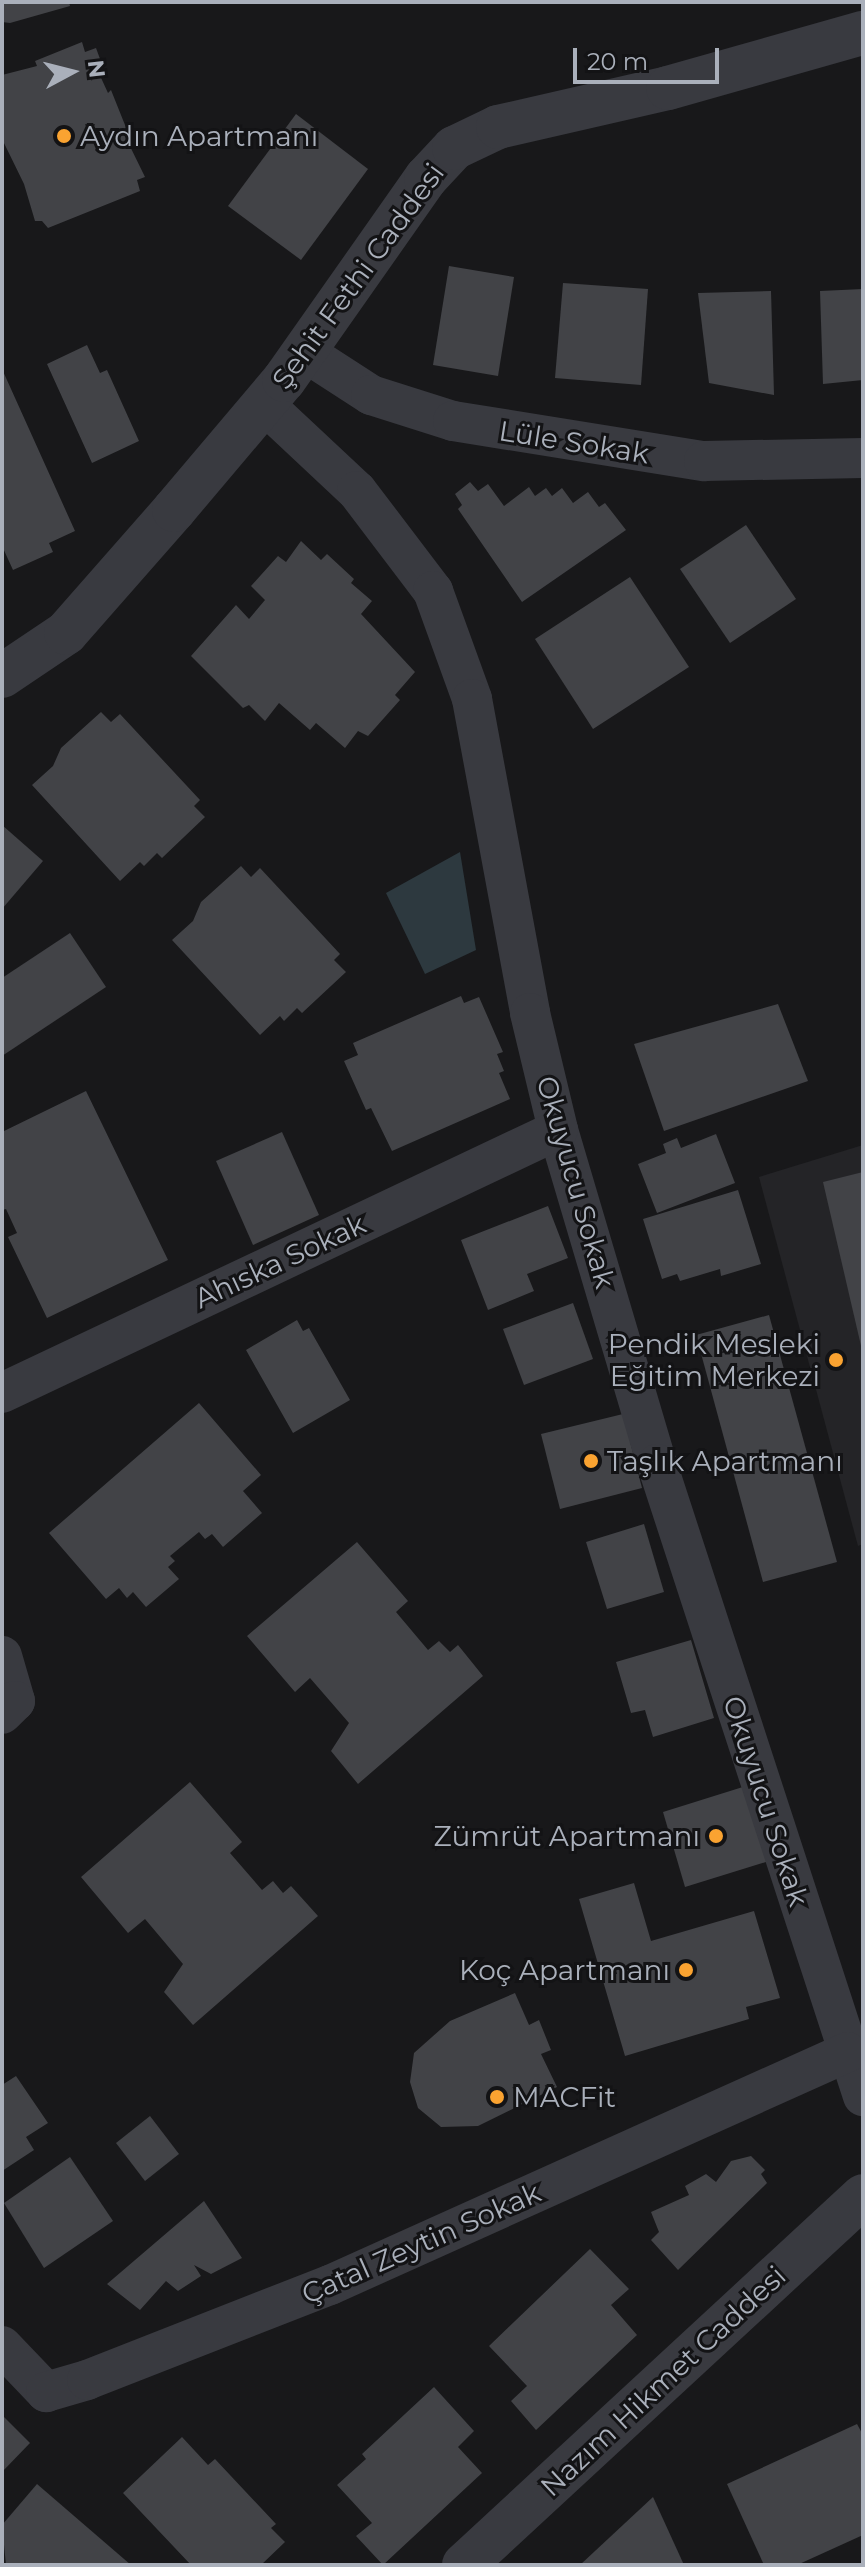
<!DOCTYPE html>
<meta charset="utf-8">
<style>
body{margin:0}
#map{position:relative;width:865px;height:2567px;overflow:hidden;background:#18181a;font-family:Montserrat,sans-serif}
div>[style]{position:absolute}
[style*='--x']{left:calc(var(--x)*1px);top:calc(var(--y)*1px);width:calc(var(--w)*1px);rotate:calc(var(--a)*1deg)}
.built>*{inset:0;background:#242427}
.water>*{inset:0;background:#2d393f}
.building>*{inset:0;background:#424347}
.minor>*{height:40px;margin:-20px;padding:0 20px;transform-origin:20px;border-radius:20px;background:#393a40}
.tertiary>*{height:44px;margin:-22px;padding:0 22px;transform-origin:22px;border-radius:22px;background:#393a40}
.dots>*{width:22px;height:22px;translate:-50% -50%;box-sizing:border-box;border:4px solid #131315;border-radius:50%}
span{translate:-50% -50%;white-space:nowrap;text-align:center;line-height:1.15;-webkit-text-stroke:6px #131315;paint-order:stroke}
.poi-label{font-size:28px;color:#aab0bb}
.left{translate:0 -50%;text-align:left}
.right{translate:-100% -50%;text-align:right}
.street-label{font-size:28px;color:#aab0bb}
.frame{position:absolute;inset:0;border:4px solid #aab0bb;pointer-events:none}
.north{position:absolute;left:32px;top:32px;width:80px;height:80px;-webkit-text-stroke:6px #131315;paint-order:stroke;rotate:83deg;font-size:22px;font-weight:700;line-height:32px;text-align:center;color:#aab0bb}
.north::after{content:'';display:block;margin:auto;width:28px;height:36px;background:#aab0bb;clip-path:polygon(50% 0,100% 100%,50% 72%,0 100%)}
.scale{position:absolute;left:573px;top:48px;width:146px;height:36px;box-sizing:border-box;border:4px solid #aab0bb;border-top:0;padding-left:10px;font-size:24px;line-height:28px;white-space:nowrap;color:#aab0bb;-webkit-text-stroke:6px #131315;paint-order:stroke}
</style>
<div id="map">
<div class="built">
<div style="clip-path:polygon(863px 1145px,863px 1544px,858px 1546px,759px 1177px)"></div>
</div>
<div class="water">
<div style="clip-path:polygon(460px 852px,476px 950px,425px 974px,386px 893px)"></div>
</div>
<div class="building">
<div style="clip-path:polygon(2px 2px,69px 2px,70px 6px,10px 23px,2px 22px)"></div>
<div style="clip-path:polygon(82px 42px,85px 52px,96px 48px,103px 67px,97px 69px,108px 93px,111px 90px,127px 130px,123px 132px,145px 177px,137px 180px,140px 191px,48px 228px,42px 221px,35px 221px,24px 184px,3px 141px,2px 75px,37px 66px,35px 61px)"></div>
<div style="clip-path:polygon(296px 114px,368px 169px,301px 260px,228px 206px)"></div>
<div style="clip-path:polygon(449px 266px,514px 277px,498px 376px,433px 365px)"></div>
<div style="clip-path:polygon(563px 283px,648px 289px,641px 385px,555px 378px)"></div>
<div style="clip-path:polygon(863px 289px,863px 380px,823px 384px,820px 291px)"></div>
<div style="clip-path:polygon(771px 291px,774px 395px,709px 383px,698px 293px)"></div>
<div style="clip-path:polygon(87px 345px,100px 373px,107px 370px,139px 441px,92px 463px,47px 364px)"></div>
<div style="clip-path:polygon(2px 369px,75px 531px,49px 543px,53px 552px,13px 570px,2px 546px)"></div>
<div style="clip-path:polygon(470px 482px,478px 491px,488px 484px,504px 506px,529px 487px,535px 496px,546px 488px,552px 496px,562px 488px,573px 503px,588px 492px,599px 507px,605px 503px,626px 530px,522px 602px,458px 509px,462px 505px,455px 494px)"></div>
<div style="clip-path:polygon(746px 525px,796px 599px,730px 643px,680px 569px)"></div>
<div style="clip-path:polygon(301px 541px,321px 560px,327px 554px,354px 579px,351px 583px,372px 601px,361px 614px,415px 672px,395px 695px,400px 700px,368px 736px,358px 731px,345px 748px,316px 723px,310px 730px,279px 703px,265px 721px,249px 705px,243px 708px,191px 656px,236px 605px,249px 619px,265px 600px,251px 586px,278px 556px,286px 562px)"></div>
<div style="clip-path:polygon(630px 577px,689px 667px,593px 729px,535px 639px)"></div>
<div style="clip-path:polygon(101px 712px,111px 722px,120px 714px,200px 800px,194px 806px,205px 817px,162px 858px,157px 853px,144px 866px,140px 862px,120px 881px,32px 785px,53px 766px,61px 748px)"></div>
<div style="clip-path:polygon(2px 825px,43px 861px,2px 909px)"></div>
<div style="clip-path:polygon(241px 866px,251px 877px,260px 868px,340px 954px,334px 960px,346px 972px,302px 1013px,297px 1008px,284px 1021px,280px 1016px,260px 1035px,172px 940px,193px 921px,201px 902px)"></div>
<div style="clip-path:polygon(70px 933px,106px 987px,2px 1056px,2px 978px)"></div>
<div style="clip-path:polygon(461px 996px,464px 1003px,479px 997px,503px 1052px,497px 1054px,504px 1071px,499px 1073px,510px 1099px,392px 1151px,371px 1108px,366px 1110px,344px 1061px,358px 1055px,353px 1043px)"></div>
<div style="clip-path:polygon(778px 1004px,808px 1081px,664px 1131px,634px 1044px)"></div>
<div style="clip-path:polygon(86px 1091px,168px 1260px,47px 1318px,8px 1237px,17px 1233px,6px 1209px,2px 1210px,2px 1132px)"></div>
<div style="clip-path:polygon(282px 1132px,319px 1215px,253px 1245px,216px 1161px)"></div>
<div style="clip-path:polygon(716px 1134px,735px 1183px,657px 1213px,638px 1164px,666px 1153px,663px 1144px,677px 1138px,681px 1148px)"></div>
<div style="clip-path:polygon(863px 1172px,863px 1349px,862px 1350px,823px 1182px)"></div>
<div style="clip-path:polygon(738px 1190px,761px 1264px,721px 1276px,720px 1269px,680px 1281px,677px 1274px,662px 1279px,643px 1219px)"></div>
<div style="clip-path:polygon(548px 1206px,568px 1258px,527px 1274px,534px 1291px,488px 1310px,461px 1240px)"></div>
<div style="clip-path:polygon(573px 1303px,593px 1359px,524px 1385px,503px 1329px)"></div>
<div style="clip-path:polygon(769px 1315px,837px 1562px,763px 1582px,696px 1335px)"></div>
<div style="clip-path:polygon(297px 1320px,303px 1331px,309px 1328px,350px 1400px,293px 1433px,246px 1350px)"></div>
<div style="clip-path:polygon(199px 1403px,261px 1475px,243px 1491px,262px 1513px,223px 1547px,212px 1534px,205px 1539px,199px 1532px,170px 1556px,175px 1561px,168px 1567px,179px 1579px,146px 1607px,133px 1592px,127px 1598px,119px 1588px,106px 1599px,49px 1533px)"></div>
<div style="clip-path:polygon(623px 1414px,642px 1488px,560px 1509px,541px 1434px)"></div>
<div style="clip-path:polygon(644px 1524px,664px 1592px,607px 1609px,586px 1542px)"></div>
<div style="clip-path:polygon(357px 1542px,408px 1601px,396px 1612px,428px 1650px,439px 1641px,450px 1652px,458px 1645px,483px 1676px,358px 1784px,331px 1751px,349px 1723px,310px 1678px,295px 1692px,247px 1636px)"></div>
<div style="clip-path:polygon(691px 1640px,714px 1718px,653px 1737px,645px 1710px,631px 1713px,616px 1662px)"></div>
<div style="clip-path:polygon(190px 1782px,242px 1842px,230px 1853px,262px 1890px,273px 1881px,283px 1893px,291px 1886px,318px 1916px,193px 2025px,164px 1992px,183px 1964px,145px 1919px,128px 1933px,81px 1877px)"></div>
<div style="clip-path:polygon(746px 1786px,769px 1861px,685px 1887px,663px 1812px)"></div>
<div style="clip-path:polygon(634px 1883px,651px 1941px,754px 1911px,780px 1998px,746px 2007px,749px 2019px,625px 2056px,579px 1899px)"></div>
<div style="clip-path:polygon(515px 1993px,529px 2025px,539px 2020px,551px 2050px,541px 2054px,557px 2087px,478px 2126px,441px 2127px,418px 2108px,410px 2082px,414px 2053px,450px 2021px)"></div>
<div style="clip-path:polygon(16px 2076px,48px 2123px,26px 2137px,34px 2150px,2px 2171px,2px 2085px)"></div>
<div style="clip-path:polygon(150px 2116px,179px 2154px,145px 2181px,116px 2143px)"></div>
<div style="clip-path:polygon(751px 2156px,765px 2170px,761px 2174px,767px 2183px,678px 2270px,651px 2240px,659px 2232px,651px 2212px,689px 2195px,685px 2186px,706px 2174px,716px 2182px,731px 2161px)"></div>
<div style="clip-path:polygon(70px 2157px,113px 2221px,44px 2268px,4px 2203px)"></div>
<div style="clip-path:polygon(204px 2201px,242px 2258px,211px 2274px,194px 2265px,201px 2276px,178px 2291px,166px 2281px,140px 2310px,107px 2284px)"></div>
<div style="clip-path:polygon(590px 2249px,629px 2289px,611px 2305px,637px 2335px,536px 2430px,511px 2401px,527px 2386px,489px 2346px)"></div>
<div style="clip-path:polygon(434px 2387px,474px 2431px,458px 2447px,482px 2473px,383px 2565px,356px 2536px,372px 2523px,337px 2485px,366px 2459px,362px 2454px)"></div>
<div style="clip-path:polygon(2px 2415px,30px 2443px,2px 2472px)"></div>
<div style="clip-path:polygon(857px 2424px,863px 2435px,863px 2535px,797px 2565px,764px 2565px,727px 2484px)"></div>
<div style="clip-path:polygon(182px 2437px,208px 2465px,215px 2459px,276px 2524px,271px 2528px,285px 2542px,261px 2565px,191px 2565px,123px 2493px)"></div>
<div style="clip-path:polygon(37px 2484px,131px 2565px,6px 2565px,2px 2525px)"></div>
<div style="clip-path:polygon(653px 2497px,684px 2565px,580px 2565px)"></div>
</div>
<div class="minor">
<div style="--x:303;--y:351;--w:81;--a:32.9"></div>
<div style="--x:371;--y:395;--w:86;--a:17.6"></div>
<div style="--x:453;--y:421;--w:254;--a:9.1"></div>
<div style="--x:704;--y:461;--w:159;--a:-1.1"></div>
<div style="--x:264;--y:404;--w:127;--a:43.1"></div>
<div style="--x:357;--y:491;--w:126;--a:52.8"></div>
<div style="--x:433;--y:591;--w:115;--a:70.1"></div>
<div style="--x:472;--y:699;--w:319;--a:79.5"></div>
<div style="--x:530;--y:1013;--w:120;--a:76.5"></div>
<div style="--x:558;--y:1130;--w:348;--a:73.5"></div>
<div style="--x:657;--y:1464;--w:665;--a:71.95"></div>
<div style="--x:2;--y:1393;--w:615;--a:-25.32"></div>
<div style="--x:2;--y:1656;--w:47;--a:73.9"></div>
<div style="--x:15;--y:1701;--w:18;--a:135"></div>
<div style="--x:2;--y:2346;--w:64;--a:46.3"></div>
<div style="--x:46;--y:2392;--w:43;--a:-16.3"></div>
<div style="--x:87;--y:2380;--w:261;--a:-21.4"></div>
<div style="--x:330;--y:2285;--w:568;--a:-24.22"></div>
</div>
<div class="tertiary">
<div style="--x:2;--y:676;--w:77;--a:-33.9"></div>
<div style="--x:66;--y:633;--w:164;--a:-48.7"></div>
<div style="--x:174;--y:510;--w:170;--a:-49.8"></div>
<div style="--x:284;--y:380;--w:247;--a:-54.9"></div>
<div style="--x:426;--y:178;--w:41;--a:-47"></div>
<div style="--x:454;--y:148;--w:49;--a:-25.5"></div>
<div style="--x:498;--y:127;--w:174;--a:-12.9"></div>
<div style="--x:668;--y:88;--w:203;--a:-15.8"></div>
<div style="--x:464;--y:2565;--w:543;--a:-42.76"></div>
</div>
<div class="dots">
<div style="left:64px;top:136px;background:#faa331"></div>
<div style="left:836px;top:1360px;background:#faa331"></div>
<div style="left:591px;top:1461px;background:#faa331"></div>
<div style="left:716px;top:1836px;background:#faa331"></div>
<div style="left:686px;top:1970px;background:#faa331"></div>
<div style="left:497px;top:2097px;background:#faa331"></div>
</div>
<div class="poi-label">
<span class="left" style="left:80px;top:136px">Aydın Apartmanı</span>
<span class="right" style="left:820px;top:1360px">Pendik Mesleki<br>Eğitim Merkezi</span>
<span class="left" style="left:607px;top:1461px">Taşlık Apartmanı</span>
<span class="right" style="left:700px;top:1836px">Zümrüt Apartmanı</span>
<span class="right" style="left:670px;top:1970px">Koç Apartmanı</span>
<span class="left" style="left:513px;top:2097px">MACFit</span>
</div>
<div class="street-label">
<span style="left:358px;top:276px;rotate:-54deg">Şehit Fethi Caddesi</span>
<span style="left:574px;top:442px;rotate:9deg">Lüle Sokak</span>
<span style="left:576px;top:1182px;rotate:74deg">Okuyucu Sokak</span>
<span style="left:280px;top:1261px;rotate:-25deg">Ahıska Sokak</span>
<span style="left:766px;top:1801px;rotate:72deg">Okuyucu Sokak</span>
<span style="left:421px;top:2243px;rotate:-24deg">Çatal Zeytin Sokak</span>
<span style="left:663px;top:2381px;rotate:-43deg">Nazım Hikmet Caddesi</span>
</div>
<div class="frame"></div>
<div class="north">N</div>
<div class="scale">20 m</div>
</div>
